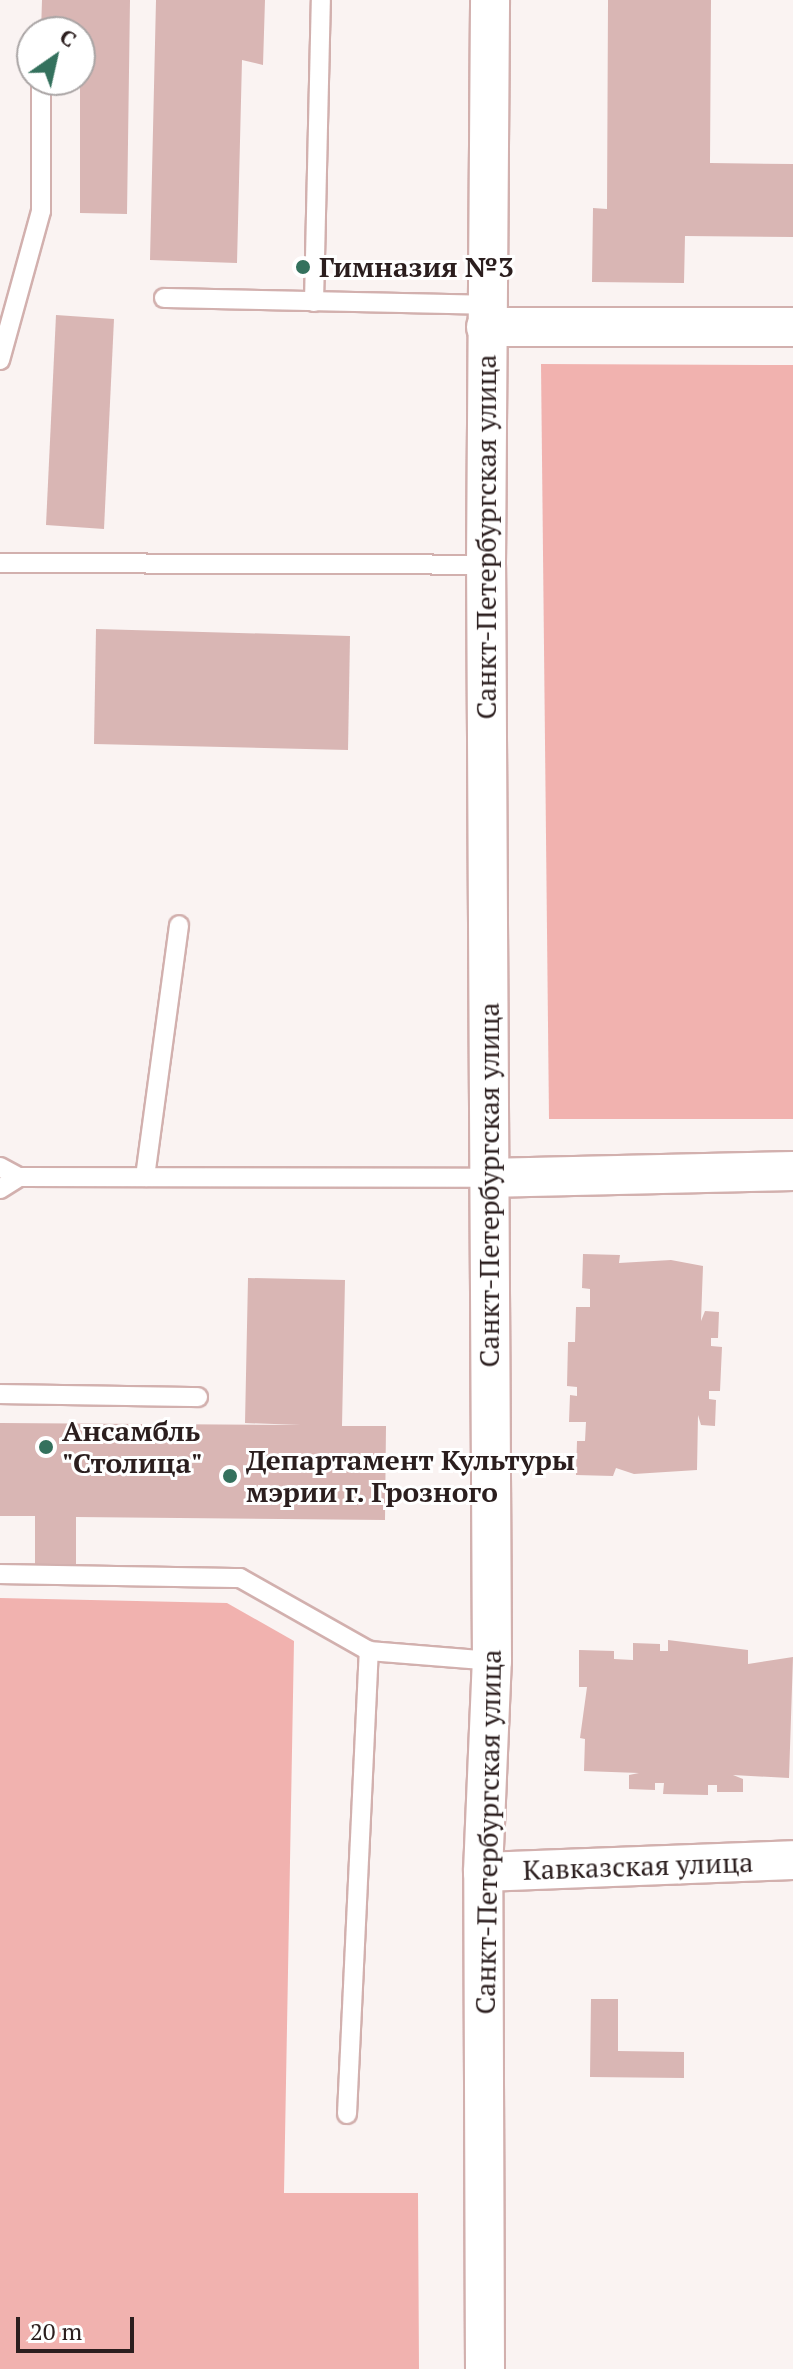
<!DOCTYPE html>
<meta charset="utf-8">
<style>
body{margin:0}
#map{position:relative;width:793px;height:2369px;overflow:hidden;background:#faf3f2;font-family:"PT Serif",serif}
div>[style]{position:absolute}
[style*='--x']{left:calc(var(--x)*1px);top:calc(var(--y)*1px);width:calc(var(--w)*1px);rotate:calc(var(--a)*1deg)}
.green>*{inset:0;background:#f1b2af}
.building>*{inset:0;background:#d9b6b4}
.roads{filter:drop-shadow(2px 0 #d2b0ae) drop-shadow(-2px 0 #d2b0ae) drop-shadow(0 2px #d2b0ae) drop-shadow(0 -2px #d2b0ae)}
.service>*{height:18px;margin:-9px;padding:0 9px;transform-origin:9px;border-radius:9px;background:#fff}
.minor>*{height:38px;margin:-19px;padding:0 19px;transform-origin:19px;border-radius:19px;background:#fff}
.dots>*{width:22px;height:22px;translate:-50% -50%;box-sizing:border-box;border:4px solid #fff;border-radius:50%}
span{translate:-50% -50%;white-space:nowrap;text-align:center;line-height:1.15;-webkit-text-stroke:6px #fff;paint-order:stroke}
.poi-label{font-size:28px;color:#2b1e1e;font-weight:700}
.left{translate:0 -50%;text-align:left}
.street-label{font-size:28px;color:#2b1e1e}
.north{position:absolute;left:16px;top:16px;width:80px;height:80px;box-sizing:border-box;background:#fff;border:2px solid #aaa5a5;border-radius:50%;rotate:34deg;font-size:22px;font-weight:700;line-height:32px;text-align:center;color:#2b1e1e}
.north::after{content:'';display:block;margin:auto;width:28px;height:36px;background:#34715d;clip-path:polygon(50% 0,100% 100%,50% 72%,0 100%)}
.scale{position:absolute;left:16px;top:2317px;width:118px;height:36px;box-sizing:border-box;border:4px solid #2b1e1e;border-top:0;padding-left:10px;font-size:24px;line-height:28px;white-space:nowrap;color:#2b1e1e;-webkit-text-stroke:6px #fff;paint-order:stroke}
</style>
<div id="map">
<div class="green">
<div style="clip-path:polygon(541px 364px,793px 365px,793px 1119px,549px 1119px)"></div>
<div style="clip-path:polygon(0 1598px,227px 1603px,294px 1641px,284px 2193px,418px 2193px,419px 2369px,0 2369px)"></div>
</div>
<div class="building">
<div style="clip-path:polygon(42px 0,130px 0,127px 214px,80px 213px,80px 32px,41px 32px)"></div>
<div style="clip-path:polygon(156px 0,265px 0,263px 65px,242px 60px,237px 263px,150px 260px)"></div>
<div style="clip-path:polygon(608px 0,711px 0,710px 163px,793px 164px,793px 237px,685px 236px,684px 283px,592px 282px,593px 208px,607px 209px)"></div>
<div style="clip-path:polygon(56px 315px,114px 319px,104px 529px,46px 525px)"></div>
<div style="clip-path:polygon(96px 629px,350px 636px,348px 750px,94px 744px)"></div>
<div style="clip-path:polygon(583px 1254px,620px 1255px,619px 1263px,671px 1260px,703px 1266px,701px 1321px,705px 1311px,719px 1312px,718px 1338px,711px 1338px,711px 1346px,722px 1347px,720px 1391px,709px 1391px,709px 1399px,716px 1400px,715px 1426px,701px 1425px,698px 1415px,697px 1470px,634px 1474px,616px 1468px,613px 1476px,576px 1475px,577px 1441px,585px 1441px,586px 1422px,569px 1422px,570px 1395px,577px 1396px,577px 1387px,567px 1386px,568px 1342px,575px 1342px,576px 1307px,590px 1307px,590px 1289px,582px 1288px)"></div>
<div style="clip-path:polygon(248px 1278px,345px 1280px,342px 1426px,386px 1426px,385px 1520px,76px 1517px,76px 1571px,35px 1571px,35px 1516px,0 1516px,0 1423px,301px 1425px,245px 1423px)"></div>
<div style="clip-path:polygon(668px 1640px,748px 1650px,748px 1664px,793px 1657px,789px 1778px,733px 1775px,743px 1779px,743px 1792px,717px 1792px,717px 1785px,708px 1785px,708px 1795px,663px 1794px,664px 1783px,655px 1783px,655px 1790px,629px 1789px,629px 1775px,639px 1773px,584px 1771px,585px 1739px,580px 1738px,587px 1687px,579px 1687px,579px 1650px,614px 1651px,614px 1659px,633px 1660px,633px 1643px,660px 1644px,660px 1651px,668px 1651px)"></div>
<div style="clip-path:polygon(591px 1999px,618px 1999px,618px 2051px,684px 2052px,684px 2078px,590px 2077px)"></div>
</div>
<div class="roads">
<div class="service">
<div style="--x:164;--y:298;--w:323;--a:1.2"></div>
<div style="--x:314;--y:302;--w:302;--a:-88.7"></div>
<div style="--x:0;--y:360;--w:155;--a:-74.6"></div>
<div style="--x:41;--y:211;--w:130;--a:-90"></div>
<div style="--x:0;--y:563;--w:486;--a:0.2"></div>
<div style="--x:0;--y:1167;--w:21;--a:28"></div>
<div style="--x:19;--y:1177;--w:469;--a:0.1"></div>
<div style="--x:145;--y:1177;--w:254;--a:-82.3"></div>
<div style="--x:0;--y:1189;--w:22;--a:-32"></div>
<div style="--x:0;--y:1394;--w:198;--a:0.9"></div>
<div style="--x:0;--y:1574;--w:240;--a:1"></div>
<div style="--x:240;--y:1578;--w:148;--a:29.5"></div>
<div style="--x:369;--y:1651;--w:123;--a:4.6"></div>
<div style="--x:347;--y:2114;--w:464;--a:-87.3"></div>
</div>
<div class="minor">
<div style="--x:486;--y:327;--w:307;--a:0"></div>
<div style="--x:488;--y:1178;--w:305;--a:-1.3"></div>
<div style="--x:483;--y:1872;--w:310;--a:-2.2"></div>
<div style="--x:485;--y:2369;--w:497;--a:-90.2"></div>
<div style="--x:483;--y:1872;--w:211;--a:-87.6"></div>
<div style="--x:492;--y:1661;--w:1096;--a:-90.31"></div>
<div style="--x:486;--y:565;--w:565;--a:-89.59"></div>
</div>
</div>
<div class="dots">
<div style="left:303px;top:267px;background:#34715d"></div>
<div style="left:46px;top:1447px;background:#34715d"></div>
<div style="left:230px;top:1476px;background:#34715d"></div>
</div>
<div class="poi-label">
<span class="left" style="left:319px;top:267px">Гимназия №3</span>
<span class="left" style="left:62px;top:1447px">Ансамбль<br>"Столица"</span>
<span class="left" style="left:246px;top:1476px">Департамент Культуры<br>мэрии г. Грозного</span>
</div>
<div class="street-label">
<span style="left:486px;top:537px;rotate:-90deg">Санкт-Петербургская улица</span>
<span style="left:489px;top:1185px;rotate:-90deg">Санкт-Петербургская улица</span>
<span style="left:488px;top:1832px;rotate:-89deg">Санкт-Петербургская улица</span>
<span style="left:638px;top:1866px;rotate:-2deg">Кавказская улица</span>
</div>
<div class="north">С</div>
<div class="scale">20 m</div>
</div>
